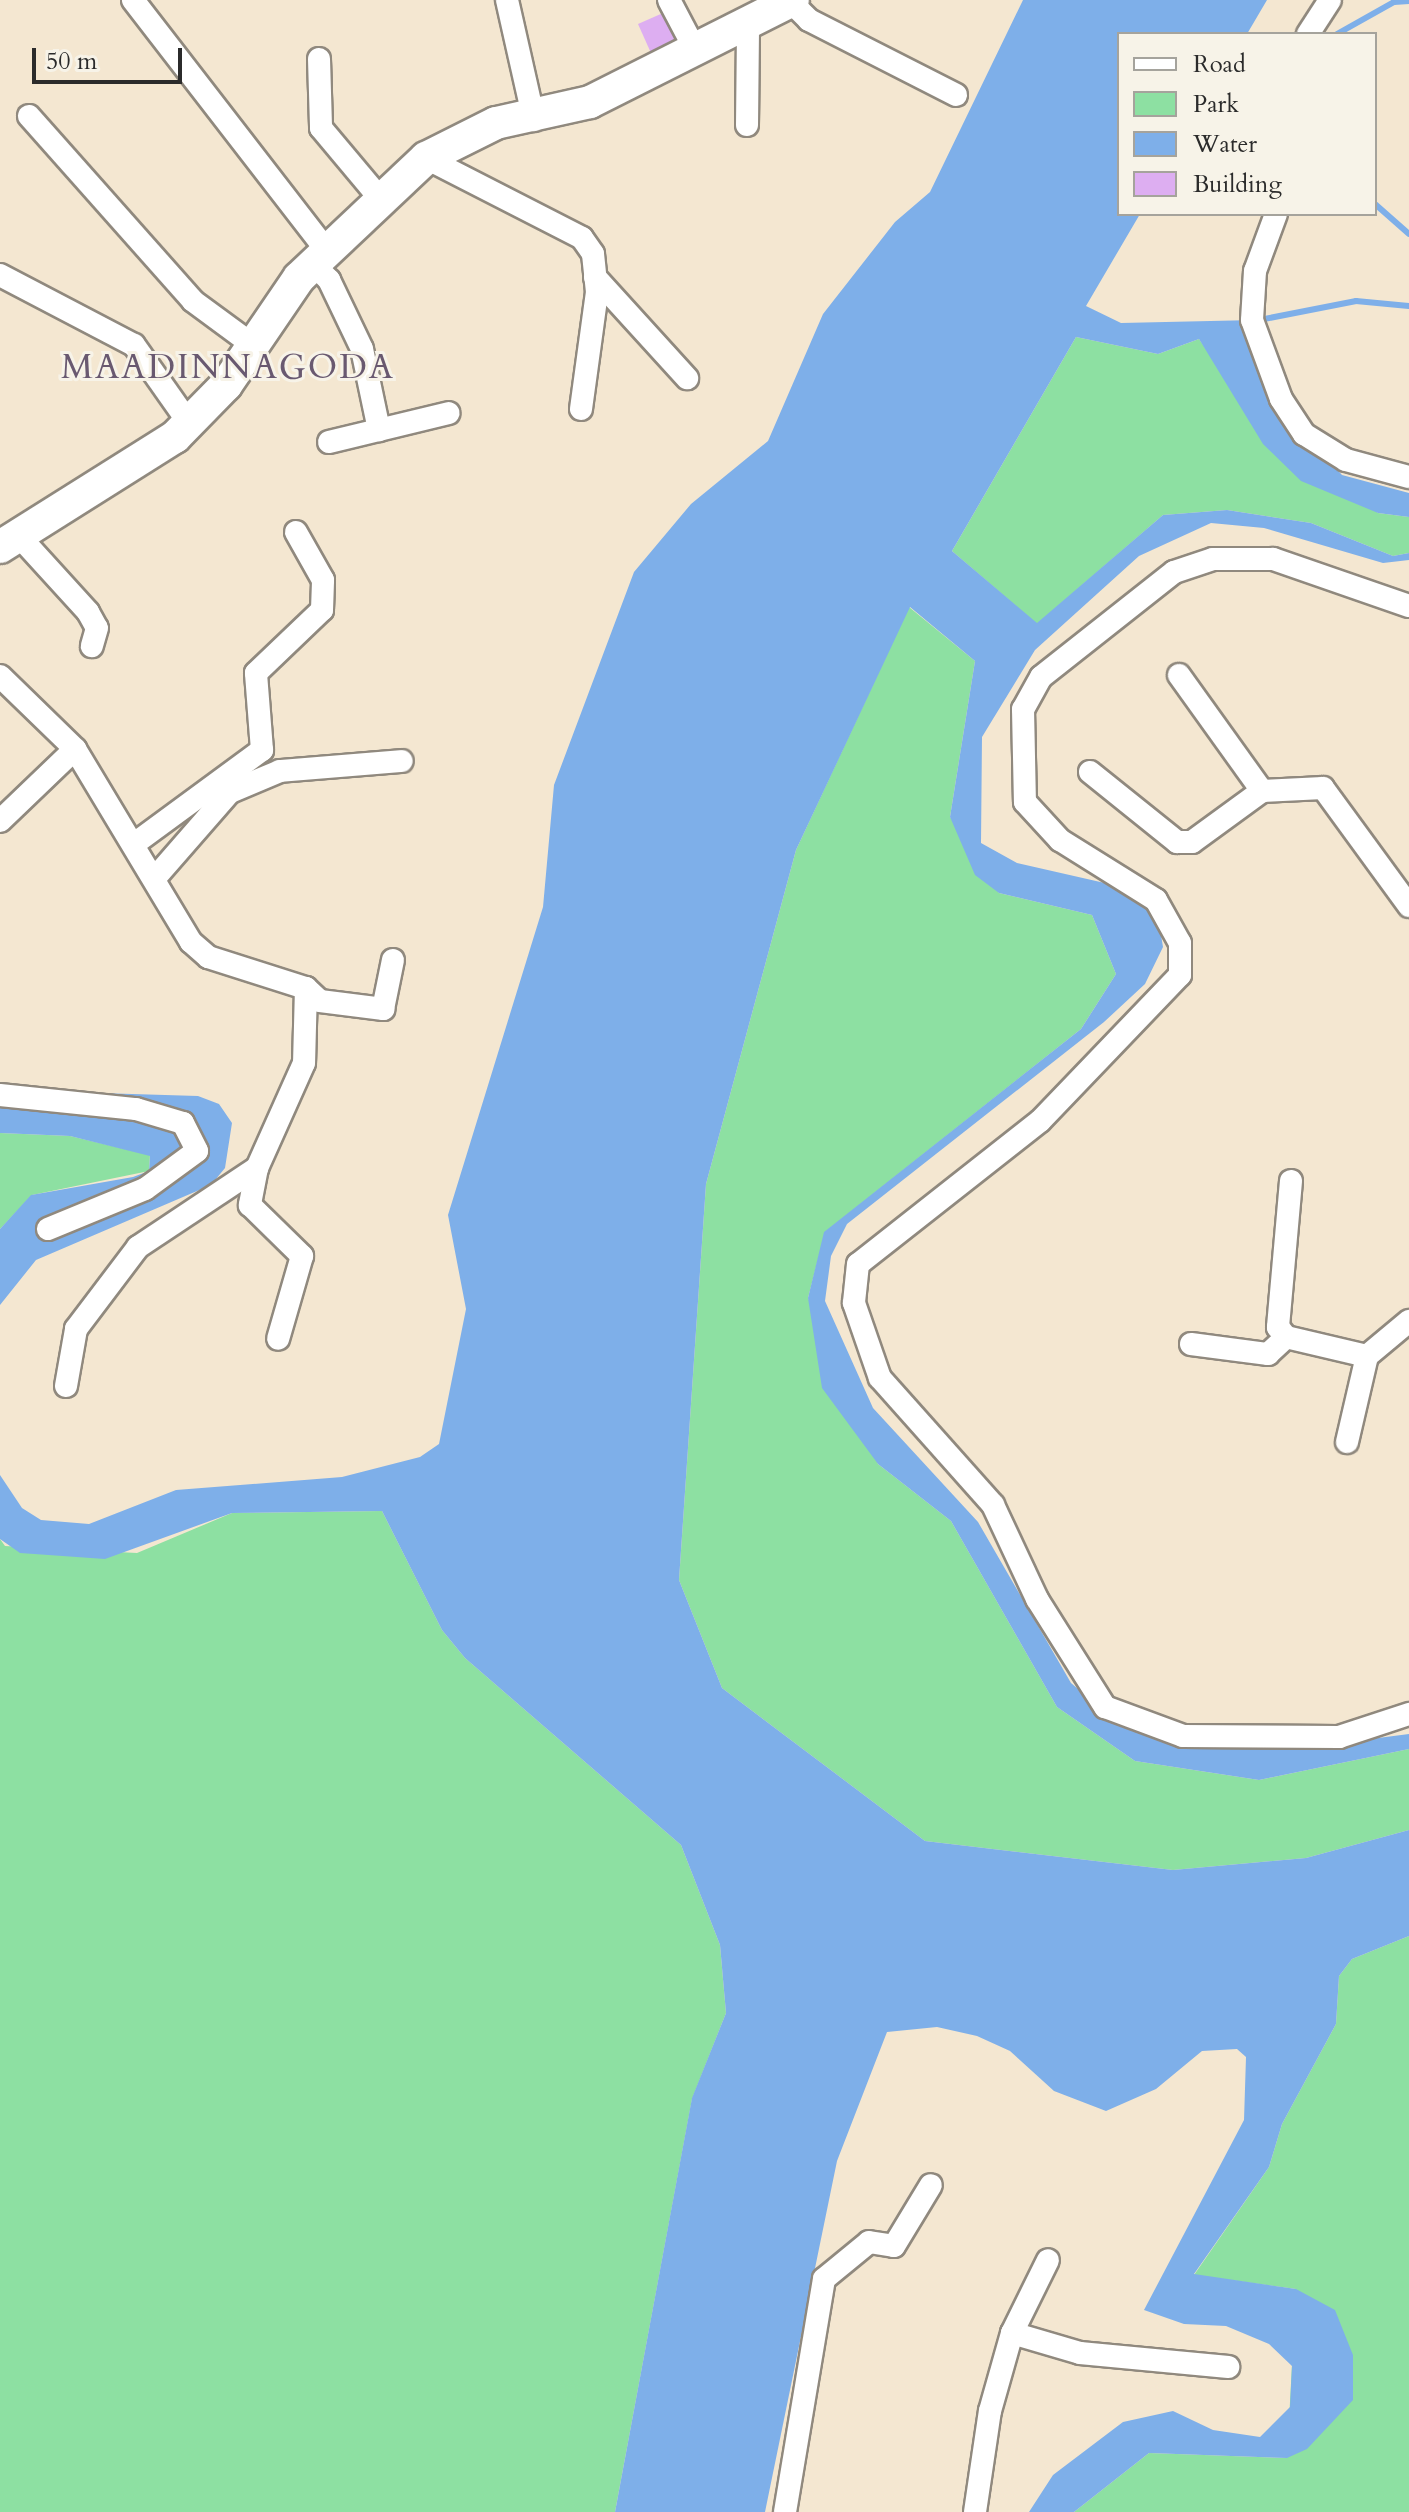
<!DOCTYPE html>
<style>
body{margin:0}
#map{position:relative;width:1409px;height:2512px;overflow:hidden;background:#f4e7d1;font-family:Cardo,serif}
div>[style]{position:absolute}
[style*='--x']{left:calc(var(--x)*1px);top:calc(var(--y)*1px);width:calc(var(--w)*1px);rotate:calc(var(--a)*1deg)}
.green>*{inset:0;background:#8de0a2}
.water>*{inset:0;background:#7eafe9}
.stream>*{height:6px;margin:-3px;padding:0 3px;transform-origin:3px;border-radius:3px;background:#7eafe9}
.building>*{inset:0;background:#ddaef1}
.roads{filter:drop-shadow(2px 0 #90897e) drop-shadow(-2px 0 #90897e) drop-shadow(0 2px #90897e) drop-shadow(0 -2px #90897e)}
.street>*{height:22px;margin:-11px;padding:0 11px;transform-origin:11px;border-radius:11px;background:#fff}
.secondary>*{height:32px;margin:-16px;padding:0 16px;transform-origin:16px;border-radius:16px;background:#fff}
span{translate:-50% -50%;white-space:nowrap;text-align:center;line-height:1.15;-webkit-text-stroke:6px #f7f3e8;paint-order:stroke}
.quarter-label{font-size:34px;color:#695970;letter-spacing:2px}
.legend{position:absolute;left:1117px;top:32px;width:260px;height:184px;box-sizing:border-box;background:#f7f3e8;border:2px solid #a5a39c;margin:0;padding:10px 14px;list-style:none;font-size:24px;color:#2b2b2b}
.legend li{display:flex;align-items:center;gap:16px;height:40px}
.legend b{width:40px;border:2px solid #a5a39c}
.scale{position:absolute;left:32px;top:48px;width:150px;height:36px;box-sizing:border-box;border:4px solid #2b2b2b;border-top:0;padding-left:10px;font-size:24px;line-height:28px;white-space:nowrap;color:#2b2b2b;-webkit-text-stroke:6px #f7f3e8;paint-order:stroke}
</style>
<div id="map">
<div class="green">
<div style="clip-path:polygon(1076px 337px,1158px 354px,1199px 339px,1230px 384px,1378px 513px,1409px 517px,1409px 553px,1393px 556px,1311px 523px,1227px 510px,1163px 515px,1037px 624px,952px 551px)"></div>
<div style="clip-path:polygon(909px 607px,975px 661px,950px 817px,999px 893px,1092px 915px,1116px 974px,1081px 1029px,825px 1232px,808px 1298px,878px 1464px,951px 1521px,1057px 1707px,1135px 1761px,1259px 1780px,1409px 1749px,1409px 1830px,1306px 1858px,1173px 1870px,925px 1841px,722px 1688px,679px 1580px,706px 1184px,796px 850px)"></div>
<div style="clip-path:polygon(0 1133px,70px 1136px,150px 1155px,149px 1171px,32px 1195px,0 1229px)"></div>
<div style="clip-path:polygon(382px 1511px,442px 1630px,465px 1658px,681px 1845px,720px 1945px,726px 2013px,692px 2099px,615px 2512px,0 2512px,0 1539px,5px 1546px,137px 1553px,232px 1513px)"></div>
<div style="clip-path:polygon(1409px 1936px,1409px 2512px,1074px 2512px,1149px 2453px,1287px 2458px,1296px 2289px,1194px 2275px,1269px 2167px,1282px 2124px,1336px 2024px,1339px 1976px,1352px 1959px)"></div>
</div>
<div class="water">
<div style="clip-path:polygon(1023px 0,1267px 0,1247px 34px,1119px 34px,1119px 214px,1140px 214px,1086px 306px,1121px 323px,1255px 320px,1299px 428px,1342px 475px,1409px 493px,1409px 517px,1378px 513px,1301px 481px,1263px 444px,1199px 339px,1158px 354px,1076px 337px,952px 551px,1037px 623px,1163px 515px,1227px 510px,1311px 523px,1393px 556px,1409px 553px,1409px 560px,1383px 563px,1264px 528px,1211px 523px,1139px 556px,1035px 650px,982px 737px,981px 843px,1017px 863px,1131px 889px,1159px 923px,1163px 947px,1145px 984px,1104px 1022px,847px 1224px,831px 1256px,825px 1301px,873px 1408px,978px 1522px,1071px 1683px,1119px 1724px,1205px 1749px,1293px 1749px,1409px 1734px,1409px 1749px,1259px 1780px,1135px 1761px,1057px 1707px,951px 1521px,878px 1464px,822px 1388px,808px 1298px,824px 1232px,1081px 1029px,1116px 974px,1092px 915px,999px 893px,975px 875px,950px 817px,975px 661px,910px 607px,796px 850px,706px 1184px,679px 1580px,722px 1688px,925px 1841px,1173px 1870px,1306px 1858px,1409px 1830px,1409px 1936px,1352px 1959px,1339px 1976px,1336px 2024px,1282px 2124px,1269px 2167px,1194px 2274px,1296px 2289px,1335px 2310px,1353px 2355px,1353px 2400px,1307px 2449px,1287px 2458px,1149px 2453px,1074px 2512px,1029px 2512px,1053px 2475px,1123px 2422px,1173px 2411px,1213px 2430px,1260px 2437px,1290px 2407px,1292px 2366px,1269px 2344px,1226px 2326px,1184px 2324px,1144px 2310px,1244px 2120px,1246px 2057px,1237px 2049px,1202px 2051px,1156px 2089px,1106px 2111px,1054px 2091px,1010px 2051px,977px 2036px,937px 2027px,887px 2032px,837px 2161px,765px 2512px,615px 2512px,692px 2098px,726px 2013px,720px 1945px,681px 1845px,465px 1658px,442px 1630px,382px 1511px,232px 1513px,105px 1559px,20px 1553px,0 1539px,0 1475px,22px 1508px,41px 1520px,89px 1524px,176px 1490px,342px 1477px,420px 1457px,439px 1444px,466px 1309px,448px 1215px,543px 907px,554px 785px,634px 572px,691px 504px,768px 441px,823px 314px,895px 222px,930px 192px)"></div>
<div style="clip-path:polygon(0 1090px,198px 1096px,219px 1104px,232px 1123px,225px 1168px,211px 1185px,36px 1260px,0 1305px,0 1229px,31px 1195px,133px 1177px,149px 1171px,150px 1156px,70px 1136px,0 1133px)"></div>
</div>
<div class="stream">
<div style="--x:1337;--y:34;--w:65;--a:-29.3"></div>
<div style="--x:1394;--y:2;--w:15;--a:-4"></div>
<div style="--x:1375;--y:204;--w:45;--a:41.4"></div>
<div style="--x:1259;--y:320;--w:99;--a:-11.1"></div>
<div style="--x:1356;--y:301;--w:53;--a:5.4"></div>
</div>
<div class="building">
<div style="clip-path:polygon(663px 13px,680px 51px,655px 62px,638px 24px)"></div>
</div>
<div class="roads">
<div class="street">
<div style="--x:133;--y:0;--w:317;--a:52.3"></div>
<div style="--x:507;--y:0;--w:123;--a:77.3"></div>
<div style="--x:669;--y:0;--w:60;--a:62.2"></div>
<div style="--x:789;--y:0;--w:28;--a:45"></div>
<div style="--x:809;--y:20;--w:165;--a:27"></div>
<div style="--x:1308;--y:34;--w:40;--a:-57.1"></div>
<div style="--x:319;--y:59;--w:69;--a:88.3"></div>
<div style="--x:321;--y:128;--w:97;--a:50"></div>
<div style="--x:29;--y:116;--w:247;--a:48.4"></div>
<div style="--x:193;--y:301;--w:74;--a:36.3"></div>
<div style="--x:747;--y:125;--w:97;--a:-89.4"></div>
<div style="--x:426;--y:158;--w:175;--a:27.1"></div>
<div style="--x:582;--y:238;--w:19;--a:55"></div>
<div style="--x:593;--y:254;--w:38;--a:84"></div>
<div style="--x:597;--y:292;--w:118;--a:97.8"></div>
<div style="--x:1276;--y:214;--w:61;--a:110.2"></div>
<div style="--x:1255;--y:271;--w:49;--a:93.5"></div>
<div style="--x:1252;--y:320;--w:84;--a:69.8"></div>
<div style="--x:1281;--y:399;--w:42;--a:56.7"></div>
<div style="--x:1304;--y:434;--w:49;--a:31.8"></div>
<div style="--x:1346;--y:460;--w:65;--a:15.1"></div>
<div style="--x:313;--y:264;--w:23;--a:45"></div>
<div style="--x:329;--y:280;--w:76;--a:64.4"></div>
<div style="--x:362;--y:349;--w:83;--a:78.1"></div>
<div style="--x:0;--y:275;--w:151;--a:27.6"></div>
<div style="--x:134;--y:345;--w:95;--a:54.8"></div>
<div style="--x:595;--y:277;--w:137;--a:47.7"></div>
<div style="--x:329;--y:442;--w:123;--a:-13.6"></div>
<div style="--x:18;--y:535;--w:104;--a:47.7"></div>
<div style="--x:88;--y:612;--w:18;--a:61"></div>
<div style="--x:97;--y:628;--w:19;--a:106"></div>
<div style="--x:1409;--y:606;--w:144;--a:-160.9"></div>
<div style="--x:1273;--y:559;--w:60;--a:180"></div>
<div style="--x:1213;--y:559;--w:41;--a:161.6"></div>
<div style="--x:1174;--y:572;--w:169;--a:141.7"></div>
<div style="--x:1041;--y:677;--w:37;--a:119"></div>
<div style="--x:1023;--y:709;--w:93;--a:88.8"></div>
<div style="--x:1025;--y:802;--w:52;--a:47.4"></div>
<div style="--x:1060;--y:840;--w:113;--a:32"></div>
<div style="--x:1156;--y:900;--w:49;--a:60.8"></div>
<div style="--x:1180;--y:943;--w:32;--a:90"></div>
<div style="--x:1180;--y:975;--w:202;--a:133.8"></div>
<div style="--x:1040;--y:1121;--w:231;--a:141.8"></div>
<div style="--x:858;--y:1264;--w:39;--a:96"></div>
<div style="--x:854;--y:1303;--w:79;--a:70.9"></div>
<div style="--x:880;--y:1378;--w:170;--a:48.3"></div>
<div style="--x:993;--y:1505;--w:104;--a:64.9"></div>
<div style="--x:1037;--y:1599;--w:128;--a:57.8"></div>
<div style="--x:1105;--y:1707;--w:83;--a:20.4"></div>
<div style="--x:1183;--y:1736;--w:156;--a:0.4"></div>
<div style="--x:1339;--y:1737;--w:74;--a:-18.2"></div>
<div style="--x:1179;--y:675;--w:143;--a:54.4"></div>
<div style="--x:0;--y:676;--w:105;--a:44.2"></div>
<div style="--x:75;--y:749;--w:225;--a:59"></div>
<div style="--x:191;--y:942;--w:23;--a:41"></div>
<div style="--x:208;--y:957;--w:103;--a:17.6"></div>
<div style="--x:306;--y:988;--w:75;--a:91.5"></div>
<div style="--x:304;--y:1063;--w:115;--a:114.1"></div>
<div style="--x:257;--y:1168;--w:38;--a:101"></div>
<div style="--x:250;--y:1205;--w:73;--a:44.4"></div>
<div style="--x:302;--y:1256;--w:86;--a:106.1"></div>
<div style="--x:1090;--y:772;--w:112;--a:38.8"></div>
<div style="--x:1177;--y:842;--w:15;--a:0"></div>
<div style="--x:1192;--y:842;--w:87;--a:-36.1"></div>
<div style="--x:1262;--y:791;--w:61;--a:-2.8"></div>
<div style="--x:1323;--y:788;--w:146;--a:53.9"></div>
<div style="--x:0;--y:821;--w:104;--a:-43.8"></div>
<div style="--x:134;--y:844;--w:159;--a:-36.3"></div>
<div style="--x:262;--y:750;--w:77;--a:-94.5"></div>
<div style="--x:256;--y:673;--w:91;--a:-43.7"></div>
<div style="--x:322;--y:610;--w:30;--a:-88"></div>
<div style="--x:323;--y:580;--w:55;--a:-119.4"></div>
<div style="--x:154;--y:879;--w:116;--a:-48.9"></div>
<div style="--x:230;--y:792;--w:54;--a:-22.8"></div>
<div style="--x:280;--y:771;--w:122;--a:-4.7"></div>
<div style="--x:306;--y:988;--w:19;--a:43"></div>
<div style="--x:320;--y:1001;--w:64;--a:7.2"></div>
<div style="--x:383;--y:1009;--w:50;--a:-78.5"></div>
<div style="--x:0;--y:1095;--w:137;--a:5.9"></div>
<div style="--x:136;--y:1109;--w:49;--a:16.6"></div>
<div style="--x:183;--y:1123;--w:31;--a:63"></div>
<div style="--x:197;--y:1151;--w:64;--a:143.8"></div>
<div style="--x:145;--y:1189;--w:105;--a:157.6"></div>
<div style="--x:1291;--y:1181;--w:147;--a:95.1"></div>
<div style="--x:1278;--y:1327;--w:13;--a:51"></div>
<div style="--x:1286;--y:1337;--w:83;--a:13.2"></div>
<div style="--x:1367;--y:1356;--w:55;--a:-39.8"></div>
<div style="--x:1191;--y:1344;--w:78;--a:7.4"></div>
<div style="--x:1268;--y:1354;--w:25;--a:-43"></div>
<div style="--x:66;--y:1386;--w:58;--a:-80"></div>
<div style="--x:76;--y:1329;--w:103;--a:-52.9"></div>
<div style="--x:138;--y:1247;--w:143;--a:-33.6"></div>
<div style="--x:1347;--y:1442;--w:88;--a:-76.9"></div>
<div style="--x:1012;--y:2333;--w:71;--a:16.4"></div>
<div style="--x:1080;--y:2353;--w:149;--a:5.4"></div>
<div style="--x:785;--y:2512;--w:236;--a:-80.5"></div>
<div style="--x:824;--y:2279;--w:58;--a:-39.4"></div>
<div style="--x:869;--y:2242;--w:25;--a:9"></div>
<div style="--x:894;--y:2246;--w:71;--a:-58.8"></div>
<div style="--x:975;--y:2512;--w:102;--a:-81.6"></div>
<div style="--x:990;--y:2411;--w:81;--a:-74.2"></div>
<div style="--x:1012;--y:2333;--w:81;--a:-63.7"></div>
</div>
<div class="secondary">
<div style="--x:0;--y:547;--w:207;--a:-32.2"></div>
<div style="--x:175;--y:437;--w:73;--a:-45.6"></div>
<div style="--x:226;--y:385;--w:130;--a:-55.7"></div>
<div style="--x:299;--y:278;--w:175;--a:-43.4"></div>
<div style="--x:426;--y:158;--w:78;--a:-26.6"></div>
<div style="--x:496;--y:123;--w:96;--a:-12.6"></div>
<div style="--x:590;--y:102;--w:227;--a:-26.7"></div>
</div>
</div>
<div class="quarter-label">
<span style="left:228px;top:368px">MAADINNAGODA</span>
</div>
<ul class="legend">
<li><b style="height:10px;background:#fff"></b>Road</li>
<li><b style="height:22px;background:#8de0a2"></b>Park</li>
<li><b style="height:22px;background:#7eafe9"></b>Water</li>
<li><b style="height:22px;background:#ddaef1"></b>Building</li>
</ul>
<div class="scale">50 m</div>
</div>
